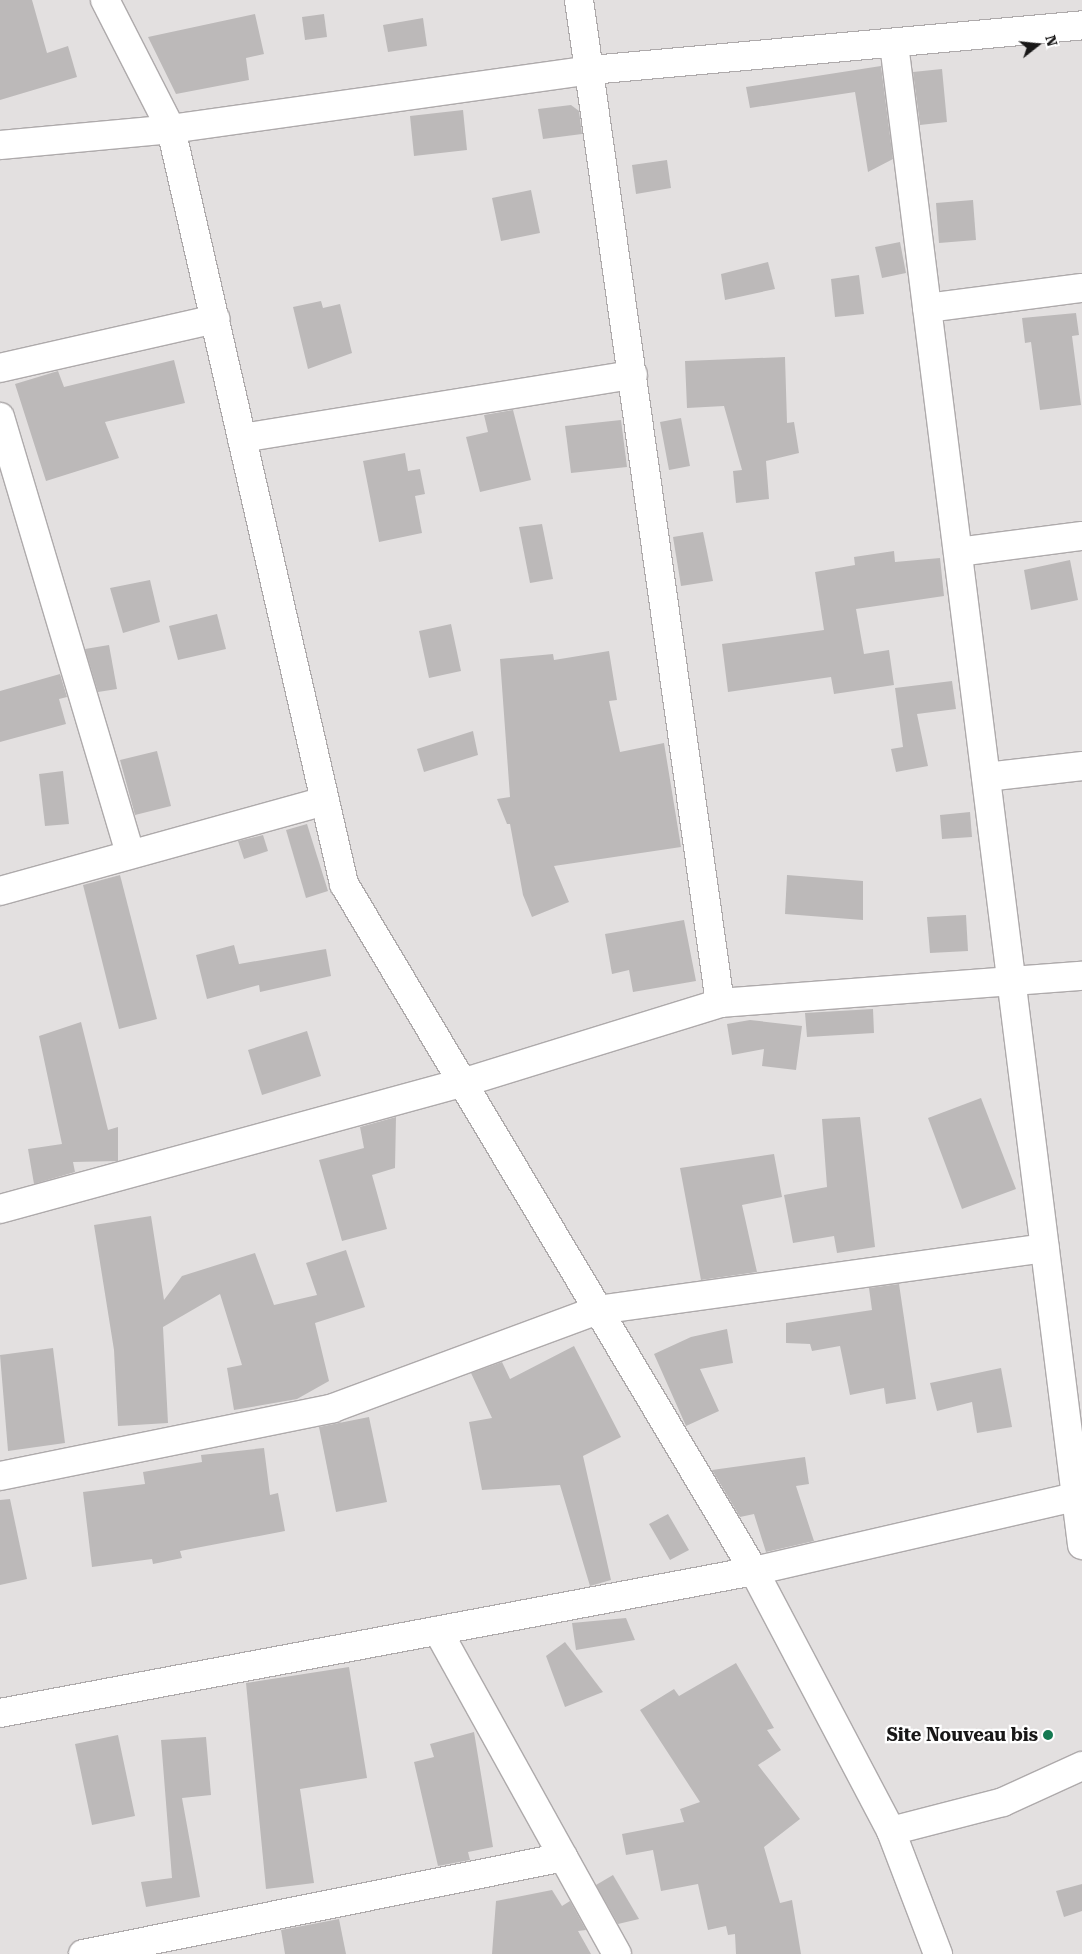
<!DOCTYPE html>
<style>
body{margin:0}
#map{position:relative;width:1082px;height:1954px;overflow:hidden;background:#e3e0e0;font-family:"Roboto Serif",serif}
div>[style]{position:absolute}
[style*='--x']{left:calc(var(--x)*1px);top:calc(var(--y)*1px);width:calc(var(--w)*1px);rotate:calc(var(--a)*1deg)}
.building>*{inset:0;background:#bcb9b9}
.roads{filter:drop-shadow(1px 0 #aeaaab) drop-shadow(-1px 0 #aeaaab) drop-shadow(0 1px #aeaaab) drop-shadow(0 -1px #aeaaab)}
.street>*{height:28px;margin:-14px;padding:0 14px;transform-origin:14px;border-radius:14px;background:#fff}
.dots>*{width:14px;height:14px;translate:-50% -50%;box-sizing:border-box;border:2px solid #fff;border-radius:50%}
span{translate:-50% -50%;white-space:nowrap;text-align:center;line-height:1.15;-webkit-text-stroke:4.5px #fff;paint-order:stroke}
.poi-label{font-size:18px;color:#181717;font-weight:700}
.right{translate:-100% -50%;text-align:right}
.north{position:absolute;left:1012px;top:20px;width:50px;height:50px;-webkit-text-stroke:4px #fff;paint-order:stroke;rotate:74deg;font-size:14px;font-weight:700;line-height:20px;text-align:center;color:#181717}
.north::after{content:'';display:block;margin:auto;width:18px;height:22px;background:#181717;clip-path:polygon(50% 0,100% 100%,50% 72%,0 100%)}
</style>
<div id="map">
<div class="building">
<div style="clip-path:polygon(0 0,32px 0,47px 53px,68px 46px,77px 77px,0 100px)"></div>
<div style="clip-path:polygon(255px 14px,264px 54px,246px 58px,249px 80px,176px 94px,148px 37px)"></div>
<div style="clip-path:polygon(324px 14px,327px 37px,305px 40px,302px 17px)"></div>
<div style="clip-path:polygon(423px 18px,427px 46px,388px 52px,383px 25px)"></div>
<div style="clip-path:polygon(881px 66px,893px 159px,868px 172px,855px 92px,750px 108px,746px 87px)"></div>
<div style="clip-path:polygon(942px 69px,947px 122px,920px 125px,913px 72px)"></div>
<div style="clip-path:polygon(571px 105px,579px 111px,582px 134px,543px 139px,538px 109px)"></div>
<div style="clip-path:polygon(463px 110px,467px 150px,414px 156px,410px 116px)"></div>
<div style="clip-path:polygon(667px 160px,671px 188px,636px 194px,632px 165px)"></div>
<div style="clip-path:polygon(531px 190px,540px 233px,501px 241px,492px 198px)"></div>
<div style="clip-path:polygon(973px 200px,976px 240px,939px 243px,936px 203px)"></div>
<div style="clip-path:polygon(900px 242px,906px 273px,882px 278px,875px 247px)"></div>
<div style="clip-path:polygon(768px 262px,775px 289px,725px 300px,721px 274px)"></div>
<div style="clip-path:polygon(859px 275px,864px 314px,835px 317px,831px 279px)"></div>
<div style="clip-path:polygon(321px 301px,323px 308px,340px 304px,352px 353px,308px 369px,293px 307px)"></div>
<div style="clip-path:polygon(1076px 313px,1079px 335px,1072px 336px,1081px 405px,1040px 410px,1031px 342px,1025px 343px,1022px 318px)"></div>
<div style="clip-path:polygon(785px 357px,787px 423px,794px 422px,799px 453px,766px 461px,769px 499px,736px 503px,733px 471px,742px 470px,724px 406px,687px 408px,685px 361px)"></div>
<div style="clip-path:polygon(174px 360px,185px 403px,105px 422px,119px 458px,46px 481px,15px 384px,58px 371px,64px 387px)"></div>
<div style="clip-path:polygon(513px 410px,531px 480px,480px 492px,466px 437px,488px 432px,484px 415px)"></div>
<div style="clip-path:polygon(681px 418px,690px 466px,669px 470px,660px 422px)"></div>
<div style="clip-path:polygon(621px 420px,627px 467px,571px 473px,565px 426px)"></div>
<div style="clip-path:polygon(405px 453px,408px 471px,420px 469px,425px 494px,415px 496px,422px 533px,379px 542px,363px 461px)"></div>
<div style="clip-path:polygon(542px 524px,553px 579px,530px 583px,519px 527px)"></div>
<div style="clip-path:polygon(703px 532px,713px 581px,681px 586px,673px 537px)"></div>
<div style="clip-path:polygon(894px 551px,895px 562px,940px 558px,944px 596px,856px 609px,864px 654px,889px 650px,894px 685px,834px 694px,831px 677px,728px 692px,722px 644px,824px 630px,815px 572px,855px 565px,854px 557px)"></div>
<div style="clip-path:polygon(1070px 560px,1078px 600px,1031px 610px,1024px 570px)"></div>
<div style="clip-path:polygon(150px 580px,160px 622px,123px 633px,110px 588px)"></div>
<div style="clip-path:polygon(217px 614px,226px 649px,178px 660px,169px 626px)"></div>
<div style="clip-path:polygon(451px 624px,461px 671px,429px 678px,419px 631px)"></div>
<div style="clip-path:polygon(109px 645px,117px 689px,98px 692px,85px 649px)"></div>
<div style="clip-path:polygon(609px 651px,617px 700px,609px 701px,620px 752px,664px 743px,681px 847px,554px 866px,569px 902px,532px 917px,523px 895px,510px 824px,507px 824px,497px 799px,510px 797px,500px 659px,553px 654px,554px 660px)"></div>
<div style="clip-path:polygon(60px 674px,67px 697px,59px 699px,66px 724px,0 742px,0 691px)"></div>
<div style="clip-path:polygon(952px 681px,956px 709px,917px 714px,928px 766px,896px 772px,891px 749px,903px 747px,895px 688px)"></div>
<div style="clip-path:polygon(473px 731px,478px 755px,424px 772px,417px 749px)"></div>
<div style="clip-path:polygon(157px 751px,171px 806px,135px 815px,120px 760px)"></div>
<div style="clip-path:polygon(63px 771px,69px 824px,45px 826px,39px 774px)"></div>
<div style="clip-path:polygon(970px 812px,972px 837px,942px 839px,940px 815px)"></div>
<div style="clip-path:polygon(307px 824px,328px 891px,306px 898px,286px 830px)"></div>
<div style="clip-path:polygon(263px 835px,268px 851px,244px 859px,238px 841px)"></div>
<div style="clip-path:polygon(120px 875px,157px 1019px,119px 1029px,83px 885px)"></div>
<div style="clip-path:polygon(787px 875px,863px 881px,863px 920px,785px 914px)"></div>
<div style="clip-path:polygon(966px 915px,968px 951px,930px 953px,927px 917px)"></div>
<div style="clip-path:polygon(684px 920px,696px 981px,633px 992px,629px 970px,612px 974px,605px 934px)"></div>
<div style="clip-path:polygon(234px 945px,239px 964px,326px 949px,331px 976px,260px 992px,259px 985px,207px 999px,196px 955px)"></div>
<div style="clip-path:polygon(873px 1009px,874px 1033px,807px 1037px,805px 1013px)"></div>
<div style="clip-path:polygon(750px 1020px,802px 1026px,796px 1070px,762px 1066px,764px 1049px,732px 1055px,727px 1024px)"></div>
<div style="clip-path:polygon(81px 1022px,108px 1130px,118px 1127px,118px 1161px,73px 1162px,75px 1172px,34px 1184px,28px 1149px,62px 1144px,39px 1036px)"></div>
<div style="clip-path:polygon(307px 1031px,321px 1076px,262px 1095px,248px 1050px)"></div>
<div style="clip-path:polygon(981px 1098px,1016px 1189px,962px 1209px,928px 1118px)"></div>
<div style="clip-path:polygon(396px 1117px,395px 1168px,372px 1175px,387px 1229px,342px 1241px,319px 1160px,364px 1148px,360px 1127px)"></div>
<div style="clip-path:polygon(860px 1117px,875px 1247px,837px 1253px,834px 1236px,793px 1243px,784px 1195px,827px 1187px,822px 1119px)"></div>
<div style="clip-path:polygon(774px 1154px,782px 1197px,742px 1205px,757px 1272px,701px 1280px,680px 1168px)"></div>
<div style="clip-path:polygon(151px 1216px,164px 1300px,182px 1276px,255px 1253px,274px 1305px,317px 1295px,306px 1263px,346px 1250px,365px 1307px,315px 1323px,329px 1381px,297px 1399px,234px 1410px,227px 1368px,242px 1365px,220px 1294px,163px 1327px,168px 1423px,118px 1426px,114px 1350px,94px 1225px)"></div>
<div style="clip-path:polygon(899px 1284px,916px 1399px,886px 1404px,884px 1388px,850px 1395px,840px 1346px,812px 1351px,810px 1344px,786px 1343px,786px 1323px,872px 1310px,869px 1288px)"></div>
<div style="clip-path:polygon(727px 1329px,733px 1363px,700px 1369px,719px 1411px,686px 1426px,654px 1354px,691px 1337px)"></div>
<div style="clip-path:polygon(574px 1346px,621px 1437px,583px 1456px,611px 1580px,590px 1586px,560px 1485px,482px 1490px,469px 1422px,492px 1418px,471px 1373px,502px 1362px,510px 1379px)"></div>
<div style="clip-path:polygon(53px 1348px,65px 1443px,8px 1451px,0 1355px)"></div>
<div style="clip-path:polygon(1001px 1368px,1012px 1427px,977px 1433px,972px 1402px,937px 1411px,930px 1383px)"></div>
<div style="clip-path:polygon(369px 1417px,387px 1502px,336px 1512px,319px 1427px)"></div>
<div style="clip-path:polygon(264px 1448px,270px 1495px,278px 1493px,285px 1531px,180px 1551px,182px 1558px,153px 1564px,152px 1559px,92px 1567px,83px 1492px,145px 1484px,143px 1472px,202px 1462px,201px 1455px)"></div>
<div style="clip-path:polygon(805px 1457px,809px 1484px,796px 1486px,814px 1541px,766px 1552px,754px 1514px,740px 1517px,712px 1470px)"></div>
<div style="clip-path:polygon(10px 1499px,27px 1579px,0 1585px,0 1500px)"></div>
<div style="clip-path:polygon(668px 1514px,689px 1550px,670px 1560px,649px 1524px)"></div>
<div style="clip-path:polygon(626px 1618px,635px 1640px,576px 1650px,572px 1623px)"></div>
<div style="clip-path:polygon(565px 1642px,603px 1692px,565px 1707px,546px 1656px)"></div>
<div style="clip-path:polygon(736px 1663px,774px 1728px,767px 1730px,781px 1750px,758px 1765px,800px 1819px,764px 1847px,780px 1903px,792px 1900px,801px 1954px,736px 1954px,735px 1934px,728px 1935px,726px 1926px,708px 1930px,698px 1884px,661px 1891px,653px 1850px,626px 1855px,622px 1834px,684px 1822px,680px 1809px,700px 1802px,640px 1710px,674px 1689px,679px 1696px)"></div>
<div style="clip-path:polygon(349px 1667px,367px 1778px,300px 1789px,314px 1883px,266px 1889px,246px 1683px)"></div>
<div style="clip-path:polygon(474px 1732px,493px 1847px,468px 1852px,470px 1860px,438px 1866px,414px 1762px,434px 1757px,430px 1744px)"></div>
<div style="clip-path:polygon(118px 1735px,135px 1816px,92px 1825px,75px 1744px)"></div>
<div style="clip-path:polygon(206px 1737px,211px 1795px,182px 1798px,200px 1897px,146px 1907px,141px 1882px,172px 1878px,161px 1740px)"></div>
<div style="clip-path:polygon(613px 1875px,639px 1919px,618px 1924px,596px 1885px)"></div>
<div style="clip-path:polygon(1082px 1884px,1082px 1911px,1064px 1917px,1056px 1891px)"></div>
<div style="clip-path:polygon(552px 1890px,562px 1906px,570px 1901px,586px 1930px,578px 1931px,591px 1954px,492px 1954px,496px 1901px)"></div>
<div style="clip-path:polygon(339px 1919px,346px 1954px,285px 1954px,281px 1930px)"></div>
</div>
<div class="roads">
<div class="street">
<div style="--x:105;--y:0;--w:145;--a:62.9"></div>
<div style="--x:171;--y:129;--w:775;--a:77.09"></div>
<div style="--x:344;--y:884;--w:800;--a:59.17"></div>
<div style="--x:754;--y:1571;--w:294;--a:62.2"></div>
<div style="--x:891;--y:1831;--w:132;--a:69.1"></div>
<div style="--x:579;--y:0;--w:1013;--a:82"></div>
<div style="--x:894;--y:44;--w:1513;--a:82.86"></div>
<div style="--x:0;--y:145;--w:172;--a:-5.3"></div>
<div style="--x:171;--y:129;--w:424;--a:-8"></div>
<div style="--x:591;--y:70;--w:493;--a:-5.2"></div>
<div style="--x:927;--y:308;--w:156;--a:-7.4"></div>
<div style="--x:0;--y:368;--w:221;--a:-12.8"></div>
<div style="--x:0;--y:417;--w:456;--a:73.4"></div>
<div style="--x:242;--y:438;--w:396;--a:-9.2"></div>
<div style="--x:958;--y:552;--w:125;--a:-7.4"></div>
<div style="--x:986;--y:777;--w:97;--a:-6.5"></div>
<div style="--x:0;--y:891;--w:337;--a:-15.5"></div>
<div style="--x:0;--y:1209;--w:479;--a:-15.3"></div>
<div style="--x:462;--y:1083;--w:270;--a:-17.2"></div>
<div style="--x:720;--y:1003;--w:363;--a:-4.3"></div>
<div style="--x:0;--y:1476;--w:340;--a:-11.5"></div>
<div style="--x:333;--y:1408;--w:283;--a:-20.3"></div>
<div style="--x:598;--y:1310;--w:451;--a:-7.9"></div>
<div style="--x:438;--y:1631;--w:369;--a:61"></div>
<div style="--x:0;--y:1713;--w:767;--a:-10.67"></div>
<div style="--x:754;--y:1571;--w:337;--a:-13"></div>
<div style="--x:891;--y:1831;--w:116;--a:-14.5"></div>
<div style="--x:1003;--y:1802;--w:87;--a:-24.5"></div>
<div style="--x:83;--y:1954;--w:490;--a:-11.4"></div>
</div>
</div>
<div class="dots">
<div style="left:1048px;top:1735px;background:#147951"></div>
</div>
<div class="poi-label">
<span class="right" style="left:1038px;top:1735px">Site Nouveau bis</span>
</div>
<div class="north">N</div>
</div>
